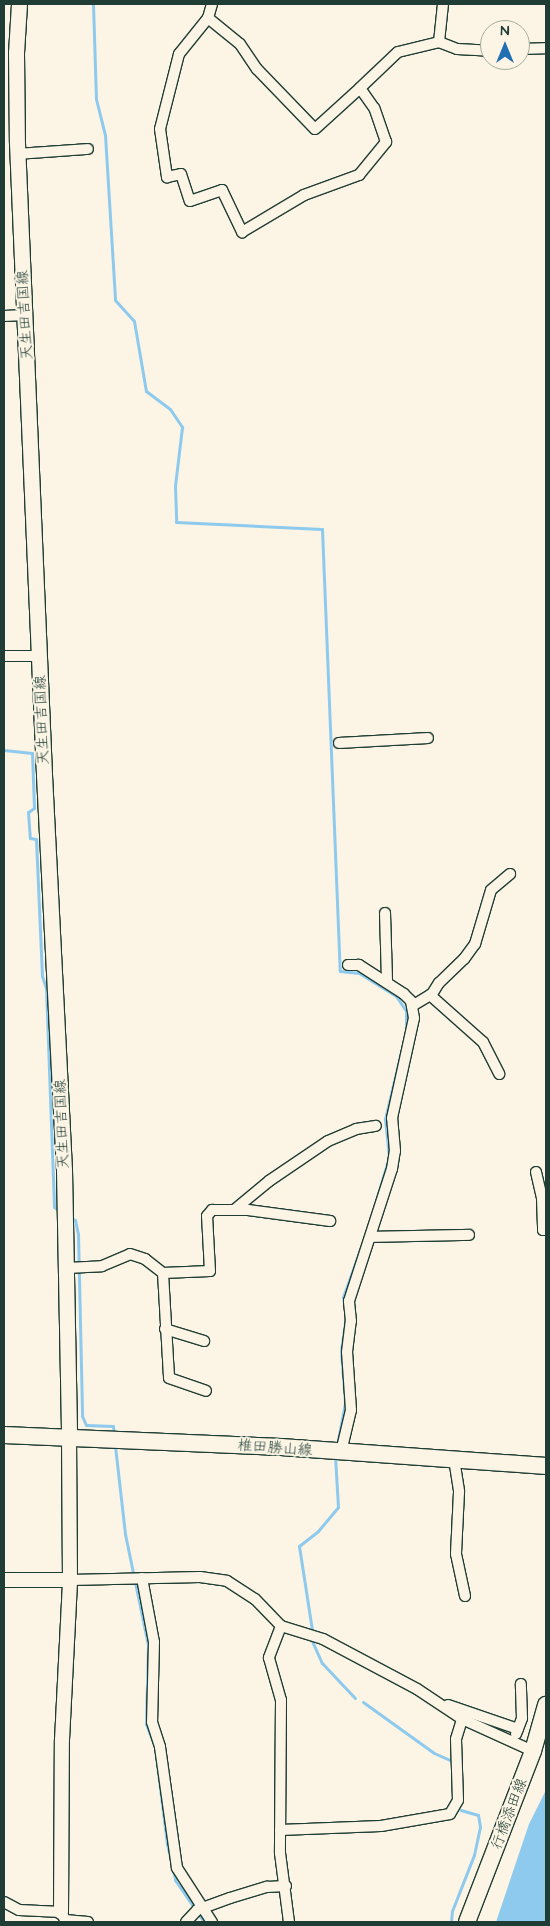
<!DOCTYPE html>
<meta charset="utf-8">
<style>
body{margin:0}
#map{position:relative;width:550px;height:1926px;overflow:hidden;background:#fcf5e5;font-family:"Architects Daughter","Klee One",sans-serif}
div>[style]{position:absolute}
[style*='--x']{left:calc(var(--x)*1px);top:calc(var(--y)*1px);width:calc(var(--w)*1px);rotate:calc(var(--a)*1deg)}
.water>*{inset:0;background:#8ecaee}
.stream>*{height:3px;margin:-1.5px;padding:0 1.5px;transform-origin:1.5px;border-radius:1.5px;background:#8ecaee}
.roads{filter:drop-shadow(1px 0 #1f3d34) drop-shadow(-1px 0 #1f3d34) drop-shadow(0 1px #1f3d34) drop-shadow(0 -1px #1f3d34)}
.minor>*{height:10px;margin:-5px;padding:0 5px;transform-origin:5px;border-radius:5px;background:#fcf5e5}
.tertiary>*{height:14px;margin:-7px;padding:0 7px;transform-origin:7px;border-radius:7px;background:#fcf5e5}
.secondary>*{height:15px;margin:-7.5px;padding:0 7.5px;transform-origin:7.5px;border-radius:7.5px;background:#fcf5e5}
.primary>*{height:16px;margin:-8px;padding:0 8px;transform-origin:8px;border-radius:8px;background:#fcf5e5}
span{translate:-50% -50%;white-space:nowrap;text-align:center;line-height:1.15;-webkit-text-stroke:4px #fcf5e5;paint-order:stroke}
.street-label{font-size:15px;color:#1f3d34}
.frame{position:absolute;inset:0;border:5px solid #1f3d34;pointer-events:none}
.north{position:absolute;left:480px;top:20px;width:50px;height:50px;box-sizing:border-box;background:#fcf5e5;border:1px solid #a4ab9e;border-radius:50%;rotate:0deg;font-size:14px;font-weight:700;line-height:20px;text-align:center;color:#1f3d34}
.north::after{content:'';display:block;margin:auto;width:18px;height:22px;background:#1f6fb2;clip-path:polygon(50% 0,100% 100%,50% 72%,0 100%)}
</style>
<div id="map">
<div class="water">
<div style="clip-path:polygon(546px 1790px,546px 1922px,496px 1922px,529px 1824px)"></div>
</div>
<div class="stream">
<div style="--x:93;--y:4;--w:95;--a:88.2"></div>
<div style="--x:96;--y:99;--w:37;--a:76"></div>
<div style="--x:105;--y:135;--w:165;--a:86.5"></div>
<div style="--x:115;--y:300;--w:28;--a:48"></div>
<div style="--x:134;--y:321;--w:71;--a:80.3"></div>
<div style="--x:146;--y:391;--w:30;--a:37"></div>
<div style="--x:170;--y:409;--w:22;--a:56"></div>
<div style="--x:182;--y:427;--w:59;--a:96.8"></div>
<div style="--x:175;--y:486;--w:36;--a:88"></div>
<div style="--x:176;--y:522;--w:146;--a:2.7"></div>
<div style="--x:322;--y:529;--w:442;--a:87.7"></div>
<div style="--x:340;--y:971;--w:19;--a:6"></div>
<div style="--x:359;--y:973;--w:44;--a:31.9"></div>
<div style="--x:396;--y:996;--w:18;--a:56"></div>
<div style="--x:406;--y:1011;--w:23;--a:90"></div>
<div style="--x:4;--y:750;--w:28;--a:6"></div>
<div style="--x:32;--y:753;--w:55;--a:87.9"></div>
<div style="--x:34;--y:808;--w:7;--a:146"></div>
<div style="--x:28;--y:812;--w:26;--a:86"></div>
<div style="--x:30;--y:838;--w:6;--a:9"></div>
<div style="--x:36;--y:839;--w:137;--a:87.5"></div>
<div style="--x:42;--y:976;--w:13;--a:72"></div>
<div style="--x:46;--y:988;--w:219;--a:87.9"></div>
<div style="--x:54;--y:1207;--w:7;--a:34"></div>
<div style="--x:69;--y:1216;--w:7;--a:34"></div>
<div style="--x:75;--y:1220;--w:14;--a:78"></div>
<div style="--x:78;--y:1234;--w:182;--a:88.7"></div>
<div style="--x:82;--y:1416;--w:10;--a:66"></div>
<div style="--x:86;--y:1425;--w:27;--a:2"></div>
<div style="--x:113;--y:1426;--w:9;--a:84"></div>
<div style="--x:370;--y:1221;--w:67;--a:-73.5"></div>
<div style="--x:389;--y:1157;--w:38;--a:-96"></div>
<div style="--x:385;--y:1119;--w:69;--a:-76.6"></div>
<div style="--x:337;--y:1445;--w:43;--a:-79.2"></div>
<div style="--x:345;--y:1403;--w:52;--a:-94.4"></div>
<div style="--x:341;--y:1351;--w:36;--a:-82"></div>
<div style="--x:346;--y:1315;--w:18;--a:-99"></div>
<div style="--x:343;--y:1297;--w:59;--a:-70.3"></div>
<div style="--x:115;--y:1446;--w:89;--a:83.5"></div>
<div style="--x:125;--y:1534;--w:113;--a:78.3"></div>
<div style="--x:148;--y:1645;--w:79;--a:91.5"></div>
<div style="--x:146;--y:1724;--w:26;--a:69"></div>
<div style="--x:155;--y:1748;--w:97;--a:82.9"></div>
<div style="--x:167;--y:1844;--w:37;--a:77"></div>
<div style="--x:175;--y:1880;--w:51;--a:55.4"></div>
<div style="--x:312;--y:1630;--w:85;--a:-98.8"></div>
<div style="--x:299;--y:1546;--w:24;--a:-38"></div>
<div style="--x:318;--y:1531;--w:31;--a:-50"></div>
<div style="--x:338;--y:1507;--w:51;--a:-93.4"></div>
<div style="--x:312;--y:1641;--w:24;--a:66"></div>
<div style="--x:322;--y:1663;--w:48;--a:46.7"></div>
<div style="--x:363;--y:1702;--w:87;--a:35.7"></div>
<div style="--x:434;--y:1753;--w:22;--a:24"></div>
<div style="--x:451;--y:1922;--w:11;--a:-85"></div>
<div style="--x:452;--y:1911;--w:60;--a:-68.6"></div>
<div style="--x:474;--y:1855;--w:29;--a:-78"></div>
<div style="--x:480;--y:1827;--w:12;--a:-99"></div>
<div style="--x:478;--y:1815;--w:18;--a:-164"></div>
</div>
<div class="roads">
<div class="minor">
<div style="--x:212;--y:4;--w:15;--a:106"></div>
<div style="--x:208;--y:18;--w:46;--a:128.9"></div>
<div style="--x:179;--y:54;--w:77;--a:104.2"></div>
<div style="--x:160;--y:129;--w:49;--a:81.7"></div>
<div style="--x:167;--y:177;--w:14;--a:-12"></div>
<div style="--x:181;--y:174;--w:28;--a:72"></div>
<div style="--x:190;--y:201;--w:34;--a:-19"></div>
<div style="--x:222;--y:190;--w:47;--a:64.5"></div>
<div style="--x:242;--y:232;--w:72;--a:-30.8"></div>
<div style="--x:304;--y:195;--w:59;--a:-20"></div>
<div style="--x:359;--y:175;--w:43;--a:-50.7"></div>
<div style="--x:386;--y:142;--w:36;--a:-109"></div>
<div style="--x:374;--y:108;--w:24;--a:-125"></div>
<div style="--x:360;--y:88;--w:52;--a:-43.5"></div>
<div style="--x:398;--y:52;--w:42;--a:-13.7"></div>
<div style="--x:439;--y:42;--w:38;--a:-84"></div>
<div style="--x:208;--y:18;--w:41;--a:39.1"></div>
<div style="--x:240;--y:44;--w:30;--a:56"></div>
<div style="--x:257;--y:69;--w:83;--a:46"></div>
<div style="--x:315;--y:129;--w:61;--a:-42.3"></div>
<div style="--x:439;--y:42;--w:19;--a:21"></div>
<div style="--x:457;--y:49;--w:33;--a:3"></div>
<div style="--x:520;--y:49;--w:26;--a:-2"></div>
<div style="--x:18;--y:154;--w:70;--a:-4.1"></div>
<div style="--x:4;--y:316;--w:21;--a:-3"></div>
<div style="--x:4;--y:656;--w:36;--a:0"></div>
<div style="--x:339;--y:743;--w:89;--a:-3.2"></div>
<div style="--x:385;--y:913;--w:69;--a:88.3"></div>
<div style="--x:430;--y:995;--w:71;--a:41.6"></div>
<div style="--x:483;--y:1042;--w:36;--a:63"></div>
<div style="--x:412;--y:1006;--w:23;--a:-31"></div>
<div style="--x:432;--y:994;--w:13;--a:-58"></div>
<div style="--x:439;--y:983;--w:35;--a:-44"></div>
<div style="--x:464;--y:959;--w:19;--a:-54"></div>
<div style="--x:475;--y:944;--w:56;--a:-73.5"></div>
<div style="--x:491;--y:890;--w:25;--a:-40"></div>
<div style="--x:536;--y:1172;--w:27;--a:77"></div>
<div style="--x:542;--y:1198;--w:32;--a:88"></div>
<div style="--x:543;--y:1230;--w:3;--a:0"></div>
<div style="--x:234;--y:1210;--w:45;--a:-39.6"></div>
<div style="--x:269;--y:1181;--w:71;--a:-34.1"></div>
<div style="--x:328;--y:1141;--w:30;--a:-23"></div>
<div style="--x:356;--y:1129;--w:20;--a:-9"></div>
<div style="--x:371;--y:1237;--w:98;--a:-1.2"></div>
<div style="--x:67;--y:1268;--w:35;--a:-3"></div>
<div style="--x:102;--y:1266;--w:30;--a:-23"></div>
<div style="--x:130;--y:1254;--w:16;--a:18"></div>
<div style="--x:145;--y:1259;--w:23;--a:38"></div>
<div style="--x:163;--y:1273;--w:47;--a:-2.4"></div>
<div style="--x:210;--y:1271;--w:55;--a:-93.1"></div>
<div style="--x:207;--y:1216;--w:8;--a:-50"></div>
<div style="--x:212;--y:1210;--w:36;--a:0"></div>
<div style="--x:248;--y:1210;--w:83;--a:7.6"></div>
<div style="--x:163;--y:1273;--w:105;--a:86.7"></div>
<div style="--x:169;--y:1378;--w:39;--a:19"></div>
<div style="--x:165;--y:1329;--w:41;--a:17.1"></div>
<div style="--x:341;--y:1452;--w:43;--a:-76.6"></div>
<div style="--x:351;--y:1410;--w:58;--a:-93.9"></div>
<div style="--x:347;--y:1352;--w:31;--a:-83"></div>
<div style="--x:351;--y:1321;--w:20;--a:-96"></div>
<div style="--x:349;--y:1301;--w:139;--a:-72"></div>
<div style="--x:392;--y:1169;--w:18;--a:-81"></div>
<div style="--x:395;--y:1151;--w:33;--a:-95"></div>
<div style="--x:392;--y:1118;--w:102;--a:-77.6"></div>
<div style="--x:414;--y:1018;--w:17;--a:-100"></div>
<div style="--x:411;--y:1001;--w:10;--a:-135"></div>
<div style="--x:404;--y:994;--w:54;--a:-147.2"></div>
<div style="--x:359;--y:965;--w:11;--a:180"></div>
<div style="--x:454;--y:1459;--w:33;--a:81"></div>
<div style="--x:459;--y:1492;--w:62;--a:92.8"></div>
<div style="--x:456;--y:1554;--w:43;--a:77.9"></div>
<div style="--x:142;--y:1578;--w:65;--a:79.4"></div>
<div style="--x:154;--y:1642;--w:80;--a:91.4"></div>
<div style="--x:152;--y:1722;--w:26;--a:72"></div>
<div style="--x:160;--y:1747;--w:122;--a:82"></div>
<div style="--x:177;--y:1868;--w:64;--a:57.1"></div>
<div style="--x:70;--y:1580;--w:130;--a:-1.3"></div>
<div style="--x:200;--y:1577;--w:27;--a:8"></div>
<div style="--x:227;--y:1581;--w:33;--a:33"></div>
<div style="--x:255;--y:1599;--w:37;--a:46"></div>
<div style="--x:281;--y:1626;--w:44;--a:17.2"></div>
<div style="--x:323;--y:1639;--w:106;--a:28"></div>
<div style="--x:417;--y:1689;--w:54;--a:33.7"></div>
<div style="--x:462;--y:1719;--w:78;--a:24.3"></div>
<div style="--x:281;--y:1626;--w:34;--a:111"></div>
<div style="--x:269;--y:1658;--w:44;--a:74.1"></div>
<div style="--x:281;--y:1700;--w:153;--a:90.4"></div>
<div style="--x:280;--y:1853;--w:70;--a:82.6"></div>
<div style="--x:448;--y:1705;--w:74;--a:18.9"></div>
<div style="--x:516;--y:1734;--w:17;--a:-69"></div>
<div style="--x:522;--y:1718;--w:34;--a:-92"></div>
<div style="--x:280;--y:1830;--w:101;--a:-2.3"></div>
<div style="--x:381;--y:1826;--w:70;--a:-9.9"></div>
<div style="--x:450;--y:1814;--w:16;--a:-60"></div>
<div style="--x:458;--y:1800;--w:61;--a:-91.9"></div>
<div style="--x:456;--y:1739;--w:21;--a:-73"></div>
<div style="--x:4;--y:1902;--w:17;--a:28"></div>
<div style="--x:19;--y:1910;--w:42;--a:2.7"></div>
<div style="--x:61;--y:1912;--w:9;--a:63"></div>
<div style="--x:65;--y:1920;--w:23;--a:5"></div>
<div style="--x:186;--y:1922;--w:16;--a:-47"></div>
<div style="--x:197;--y:1910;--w:35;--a:-20"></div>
<div style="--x:230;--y:1898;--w:39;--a:-17"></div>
<div style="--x:267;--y:1887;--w:19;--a:-3"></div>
</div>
<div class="tertiary">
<div style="--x:4;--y:1580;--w:66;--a:0"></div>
<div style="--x:61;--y:1912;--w:172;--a:-89.7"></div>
<div style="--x:62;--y:1740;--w:160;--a:-87.1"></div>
<div style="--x:70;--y:1580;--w:144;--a:-90.4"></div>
</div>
<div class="secondary">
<div style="--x:19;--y:4;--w:49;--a:93.5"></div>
<div style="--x:16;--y:53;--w:90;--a:89.4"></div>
<div style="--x:17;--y:143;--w:633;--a:87.55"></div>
<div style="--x:44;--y:775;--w:396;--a:87.1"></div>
<div style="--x:64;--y:1170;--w:266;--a:88.9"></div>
</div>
<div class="primary">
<div style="--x:4;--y:1435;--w:277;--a:2.5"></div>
<div style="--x:281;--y:1447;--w:266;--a:4.1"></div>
<div style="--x:467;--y:1922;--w:183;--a:-68.9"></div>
<div style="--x:533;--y:1751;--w:48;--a:-74.2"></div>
</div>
</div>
<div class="street-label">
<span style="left:25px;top:315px;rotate:-93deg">天生田吉国線</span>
<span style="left:42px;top:720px;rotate:-92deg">天生田吉国線</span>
<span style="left:62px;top:1124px;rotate:-92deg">天生田吉国線</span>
<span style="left:275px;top:1448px;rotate:4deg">椎田勝山線</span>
<span style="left:509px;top:1814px;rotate:-69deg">行橋添田線</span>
</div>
<div class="frame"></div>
<div class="north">N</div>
</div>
